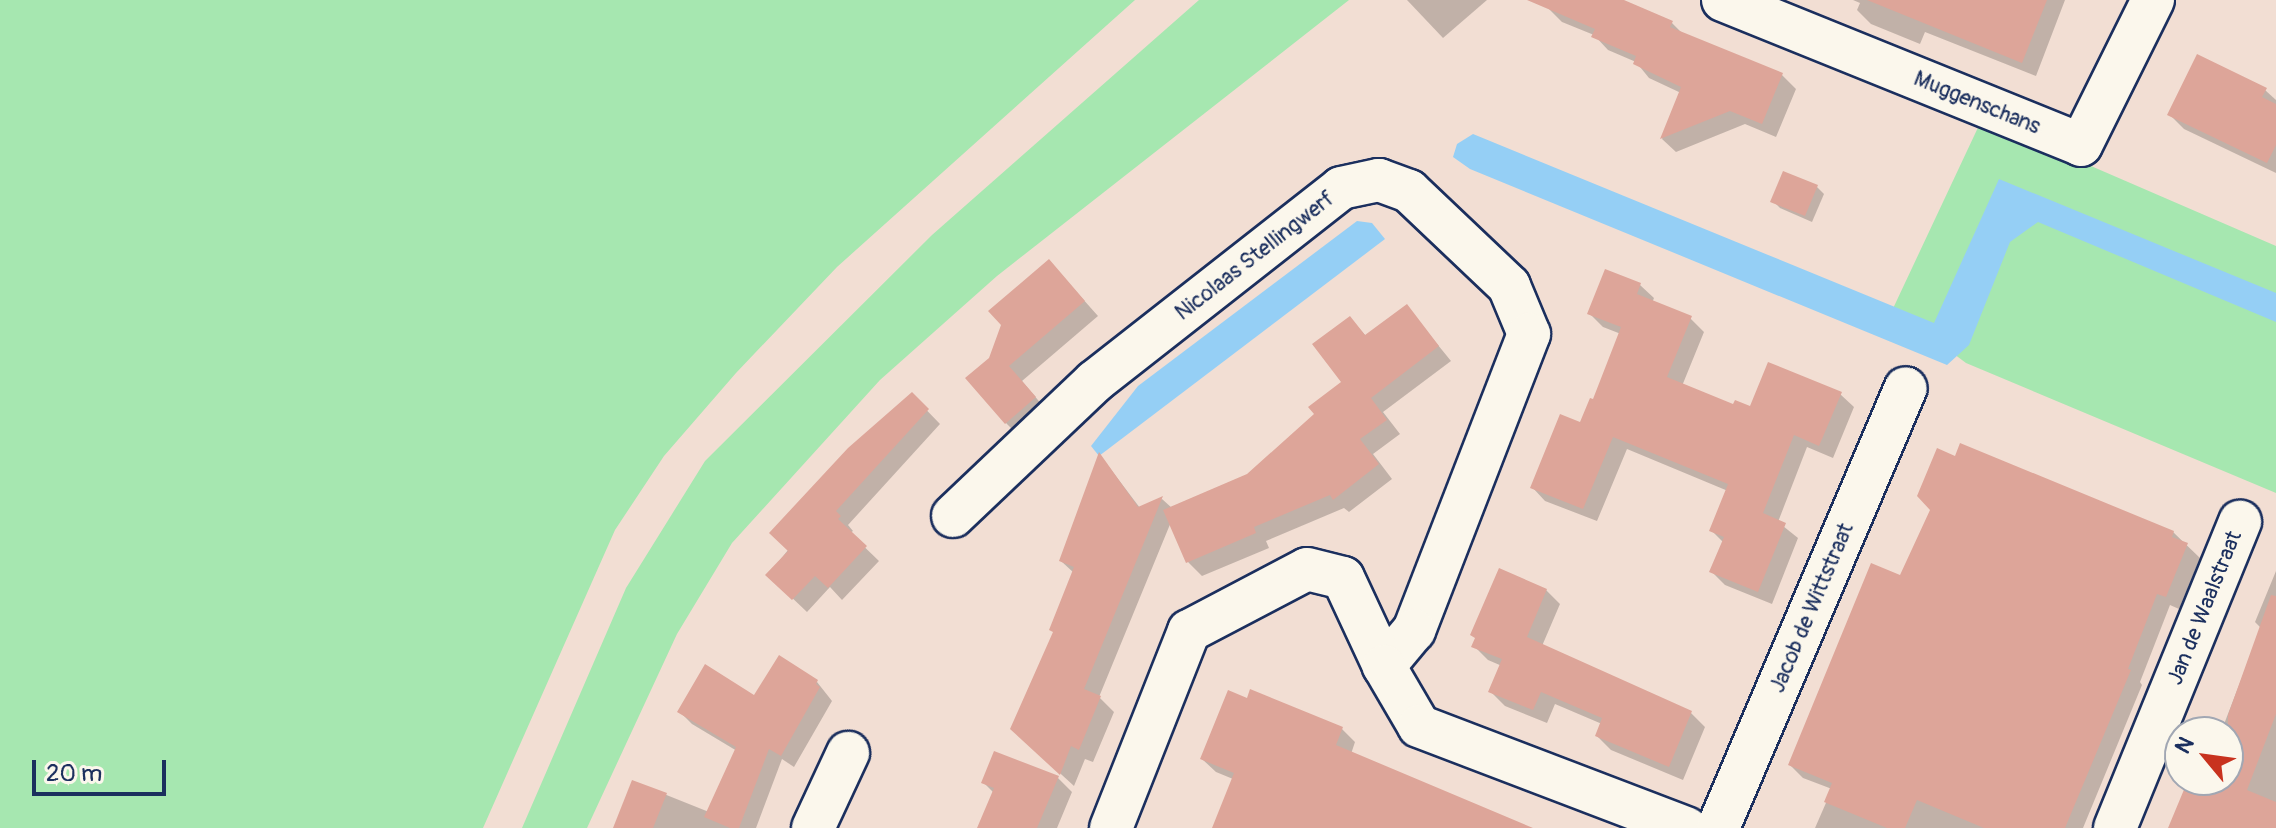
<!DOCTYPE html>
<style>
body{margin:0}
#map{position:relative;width:2276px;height:828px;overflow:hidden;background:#f2ded3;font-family:Pangolin,sans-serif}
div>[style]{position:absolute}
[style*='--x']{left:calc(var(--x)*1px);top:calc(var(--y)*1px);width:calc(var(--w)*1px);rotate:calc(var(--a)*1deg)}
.green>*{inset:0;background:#a6e7b0}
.water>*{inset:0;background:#95cff5}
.shadow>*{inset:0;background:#0003}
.building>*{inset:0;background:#dda599}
.roads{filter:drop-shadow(2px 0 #1b2f5e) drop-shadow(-2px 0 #1b2f5e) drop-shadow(0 2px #1b2f5e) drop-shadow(0 -2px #1b2f5e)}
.minor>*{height:42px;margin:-21px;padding:0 21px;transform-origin:21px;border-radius:21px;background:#fbf7ec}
span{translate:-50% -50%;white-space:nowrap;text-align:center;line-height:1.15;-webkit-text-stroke:6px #fbf7ec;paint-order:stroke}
.street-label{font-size:22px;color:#1b2f5e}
.north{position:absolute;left:2164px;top:716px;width:80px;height:80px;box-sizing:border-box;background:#fbf7ec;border:2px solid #a1a7b3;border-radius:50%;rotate:299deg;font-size:22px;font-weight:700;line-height:32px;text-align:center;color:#1b2f5e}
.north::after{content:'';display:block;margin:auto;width:28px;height:36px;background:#c8321e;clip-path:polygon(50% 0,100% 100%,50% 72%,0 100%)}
.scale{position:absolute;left:32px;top:760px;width:134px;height:36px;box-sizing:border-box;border:4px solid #1b2f5e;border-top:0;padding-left:10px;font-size:24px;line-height:28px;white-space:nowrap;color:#1b2f5e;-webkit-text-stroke:6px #fbf7ec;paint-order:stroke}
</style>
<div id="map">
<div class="green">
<div style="clip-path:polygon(0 0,1135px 0,837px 267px,736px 373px,664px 456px,615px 530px,483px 828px,0 828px)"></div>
<div style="clip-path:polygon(1199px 0,1349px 0,997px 276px,880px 380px,732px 543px,677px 634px,587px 828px,522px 828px,626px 588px,705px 461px,932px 235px)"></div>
<div style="clip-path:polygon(1982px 119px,2276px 246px,2276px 493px,1966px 363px,1922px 330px,1889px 317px)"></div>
</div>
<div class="water">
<div style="clip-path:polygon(1473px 134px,1934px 323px,1999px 179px,2276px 293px,2276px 322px,2038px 222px,2010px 242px,1969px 345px,1947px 365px,1470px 169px,1453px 157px,1457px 144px)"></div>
<div style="clip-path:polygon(1357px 221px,1372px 223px,1385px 239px,1099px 456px,1091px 446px,1138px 386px)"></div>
</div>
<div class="shadow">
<div style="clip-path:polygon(1407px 0,1487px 0,1443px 38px)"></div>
<div style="clip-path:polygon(1551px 0,1619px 0,1672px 23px,1683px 34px,1782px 75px,1796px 89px,1776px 137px,1745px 124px,1676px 152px,1662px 139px,1681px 93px,1649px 78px,1636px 62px,1608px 50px,1594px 35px,1562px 22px,1547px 7px)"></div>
<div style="clip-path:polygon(1853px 0,2065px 0,2036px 76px,1925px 32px,1920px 44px,1871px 24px,1857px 10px,1860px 3px)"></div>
<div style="clip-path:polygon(2265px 90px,2276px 100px,2276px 173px,2184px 129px,2170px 115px)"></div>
<div style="clip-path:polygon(1817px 187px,1824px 194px,1812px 222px,1780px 208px,1773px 201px)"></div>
<div style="clip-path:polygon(1049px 261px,1098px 316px,1022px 381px,1048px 412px,1020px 437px,1006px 423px,990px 359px)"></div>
<div style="clip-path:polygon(1640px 285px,1654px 298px,1652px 303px,1690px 318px,1704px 332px,1682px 386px,1734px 407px,1751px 409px,1840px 394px,1854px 407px,1833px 458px,1807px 447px,1778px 522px,1798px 538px,1772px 604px,1725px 585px,1711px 571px,1724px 543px,1711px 530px,1728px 491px,1627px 449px,1597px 521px,1545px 501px,1532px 487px,1581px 425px,1594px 402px,1621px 334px,1603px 327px,1589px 313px)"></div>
<div style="clip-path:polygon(1407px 307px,1451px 361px,1383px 412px,1400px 434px,1373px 454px,1392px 479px,1349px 512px,1344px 508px,1266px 541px,1269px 548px,1202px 576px,1188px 562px,1171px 522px,1099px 697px,1114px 712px,1093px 762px,1085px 759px,1074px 786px,1027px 743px,1074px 573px,1061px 561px,1100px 455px,1140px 508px,1162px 499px,1172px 508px,1248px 476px,1316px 415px,1344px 383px,1350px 318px,1366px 336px)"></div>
<div style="clip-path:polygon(912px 395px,940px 424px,848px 525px,853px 531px,850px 533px,879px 561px,842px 600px,830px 587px,807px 612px,768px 575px)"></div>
<div style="clip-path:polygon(2173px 532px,2200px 558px,2179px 609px,2170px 605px,2140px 682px,2142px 685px,2083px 828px,1815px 828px,1832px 789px,1803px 778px,1790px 765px,1901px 578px)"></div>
<div style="clip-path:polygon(2276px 571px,2276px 828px,2175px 828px,2190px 780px,2228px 780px,2228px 732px,2221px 732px,2261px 628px,2255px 622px)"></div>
<div style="clip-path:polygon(1546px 590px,1560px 604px,1542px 646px,1691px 713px,1705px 727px,1683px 780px,1611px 750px,1597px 736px,1602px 724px,1555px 704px,1547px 723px,1505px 706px,1491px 692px,1502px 666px,1488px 660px,1474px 646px)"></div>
<div style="clip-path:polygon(817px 682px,832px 701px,794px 767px,782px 759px,756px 828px,615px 828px,634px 782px,709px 812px,737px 751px,692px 724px,679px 711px)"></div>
<div style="clip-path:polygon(1342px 729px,1355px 742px,1351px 754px,1522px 828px,1214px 828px,1233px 779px,1216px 772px,1202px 759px)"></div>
<div style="clip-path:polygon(1058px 778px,1072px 792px,1057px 828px,980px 828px,994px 793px,983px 782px)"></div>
</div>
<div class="building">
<div style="clip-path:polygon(1527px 0,1624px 0,1673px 21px,1670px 27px,1783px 73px,1762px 124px,1730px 111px,1660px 139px,1681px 87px,1633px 64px,1636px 56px,1591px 37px,1595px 29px)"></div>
<div style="clip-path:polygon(1867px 0,2047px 0,2022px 63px)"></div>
<div style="clip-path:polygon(2197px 54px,2267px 88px,2262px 97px,2276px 104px,2276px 145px,2267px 163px,2167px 115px)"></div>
<div style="clip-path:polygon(1783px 171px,1818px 185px,1805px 216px,1770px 202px)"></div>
<div style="clip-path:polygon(1049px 259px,1085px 301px,1009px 366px,1036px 397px,1005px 424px,965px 378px,989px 358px,1001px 325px,988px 311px)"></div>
<div style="clip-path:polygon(1605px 269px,1641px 283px,1637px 294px,1692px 316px,1667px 377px,1733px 404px,1735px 400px,1750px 406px,1768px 362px,1842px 392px,1819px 446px,1794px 435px,1763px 513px,1786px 523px,1758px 592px,1709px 572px,1724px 537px,1709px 531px,1728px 484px,1613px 437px,1583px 509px,1530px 488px,1560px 414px,1580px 422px,1590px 398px,1593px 399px,1621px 327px,1587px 314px)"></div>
<div style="clip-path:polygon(1407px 304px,1439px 346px,1371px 398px,1387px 420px,1360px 439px,1379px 464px,1333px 500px,1330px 495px,1254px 527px,1256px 533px,1186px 563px,1163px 510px,1247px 474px,1314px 414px,1308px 407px,1341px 382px,1312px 344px,1350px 316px,1365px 335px)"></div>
<div style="clip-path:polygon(912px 392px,929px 409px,836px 511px,841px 516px,838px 519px,867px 546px,828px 588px,815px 576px,792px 600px,765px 575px,788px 551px,769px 533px,848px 448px)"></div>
<div style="clip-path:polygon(1960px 443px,2174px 531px,2172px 537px,2188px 543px,2166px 597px,2157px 594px,2128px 669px,2131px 670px,2065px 828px,1984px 828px,1917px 800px,1905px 828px,1887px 828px,1824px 802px,1832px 783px,1788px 765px,1871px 563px,1900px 575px,1930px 510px,1917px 496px,1937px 448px,1955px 456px)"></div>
<div style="clip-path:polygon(1099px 452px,1138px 507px,1163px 496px,1084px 689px,1101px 696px,1079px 750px,1071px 746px,1060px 775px,1010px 729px,1053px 632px,1049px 630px,1074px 567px,1059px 561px)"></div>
<div style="clip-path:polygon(1499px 568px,1547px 589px,1527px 637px,1692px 711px,1669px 767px,1595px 736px,1602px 718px,1541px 692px,1533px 710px,1488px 692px,1502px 659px,1471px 647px,1475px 638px,1470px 635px)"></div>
<div style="clip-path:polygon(2271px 595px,2276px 596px,2276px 714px,2247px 790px,2276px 802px,2276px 828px,2168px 828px,2188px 780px,2228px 780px,2228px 715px)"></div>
<div style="clip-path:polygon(779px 655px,818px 680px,816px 684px,820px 687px,781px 756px,769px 749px,739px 828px,730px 828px,704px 817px,736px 747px,677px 712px,705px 664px,754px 695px)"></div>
<div style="clip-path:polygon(1250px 689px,1343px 727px,1336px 745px,1533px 828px,1212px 828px,1234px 773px,1200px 759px,1228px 690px,1247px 698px)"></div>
<div style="clip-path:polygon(994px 751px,1059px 776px,1037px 828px,977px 828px,994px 788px,981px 783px)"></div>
<div style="clip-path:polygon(632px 780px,667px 793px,653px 828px,613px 828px)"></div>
</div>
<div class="roads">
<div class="minor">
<div style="--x:1723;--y:0;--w:386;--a:22"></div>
<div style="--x:2081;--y:145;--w:162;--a:-63.6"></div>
<div style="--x:953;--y:516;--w:195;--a:-43.5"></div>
<div style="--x:1094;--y:382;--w:314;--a:-38.1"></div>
<div style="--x:1341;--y:188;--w:39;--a:-12"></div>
<div style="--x:1379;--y:180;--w:32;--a:20"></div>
<div style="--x:1409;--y:191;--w:138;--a:43.5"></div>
<div style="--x:1509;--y:286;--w:52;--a:67.4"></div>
<div style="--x:1529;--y:334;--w:318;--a:111.2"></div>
<div style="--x:1414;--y:630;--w:47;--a:129.8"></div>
<div style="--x:813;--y:828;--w:83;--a:-65"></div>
<div style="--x:1111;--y:828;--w:212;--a:-68.4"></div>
<div style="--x:1189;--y:631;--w:133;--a:-27.7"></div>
<div style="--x:1307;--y:569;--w:37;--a:14"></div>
<div style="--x:1343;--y:578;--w:97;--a:65"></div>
<div style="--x:1384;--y:666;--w:69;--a:59.7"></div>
<div style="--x:1419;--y:726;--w:286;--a:20.9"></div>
<div style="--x:1718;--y:828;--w:478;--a:-66.9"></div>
<div style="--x:2115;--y:828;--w:331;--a:-67.8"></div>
</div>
</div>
<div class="street-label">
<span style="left:1977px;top:103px;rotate:22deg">Muggenschans</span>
<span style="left:1255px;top:256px;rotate:-38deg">Nicolaas Stellingwerf</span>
<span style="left:1812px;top:608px;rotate:-67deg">Jacob de Wittstraat</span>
<span style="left:2205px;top:608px;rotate:-68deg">Jan de Waalstraat</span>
</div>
<div class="north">N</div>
<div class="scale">20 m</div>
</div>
